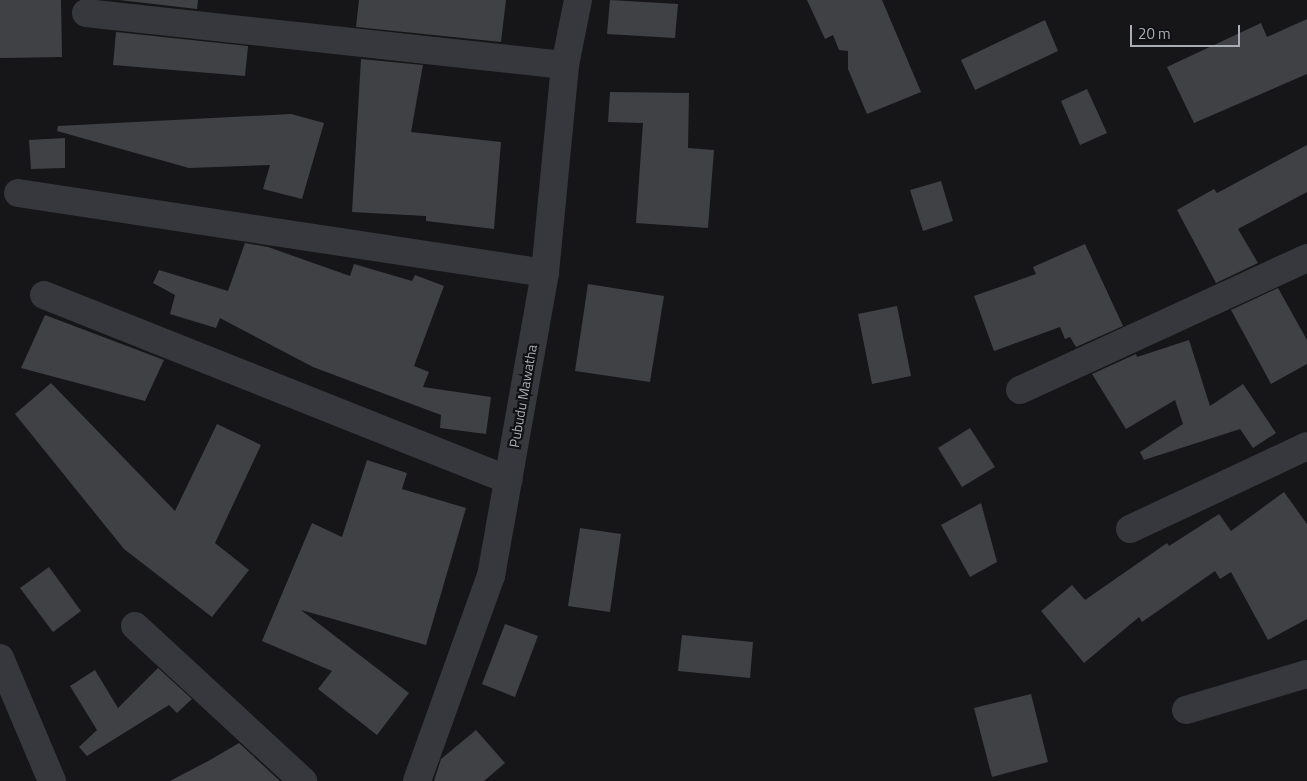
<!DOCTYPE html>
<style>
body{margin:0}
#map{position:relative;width:1307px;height:781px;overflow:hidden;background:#161618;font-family:"Titillium Web",sans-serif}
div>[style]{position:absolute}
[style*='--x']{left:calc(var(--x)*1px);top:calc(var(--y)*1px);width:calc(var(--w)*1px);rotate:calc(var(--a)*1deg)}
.building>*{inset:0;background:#404145}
.street>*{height:28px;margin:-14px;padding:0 14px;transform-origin:14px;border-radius:14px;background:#37383d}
span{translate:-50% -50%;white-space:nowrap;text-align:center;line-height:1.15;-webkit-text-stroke:4.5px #111113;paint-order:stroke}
.street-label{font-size:14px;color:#a8adb8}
.scale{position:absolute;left:1130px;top:25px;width:110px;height:22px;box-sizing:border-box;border:2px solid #a8adb8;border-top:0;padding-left:6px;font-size:15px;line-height:18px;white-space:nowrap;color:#a8adb8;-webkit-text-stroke:4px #111113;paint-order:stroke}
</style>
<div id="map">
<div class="building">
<div style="clip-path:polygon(0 0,61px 0,62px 57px,0 58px)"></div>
<div style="clip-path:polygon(119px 0,198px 0,197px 9px)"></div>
<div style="clip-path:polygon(359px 0,506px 0,501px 42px,356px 27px)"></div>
<div style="clip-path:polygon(610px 0,678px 4px,675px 38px,607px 34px)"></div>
<div style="clip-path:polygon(807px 0,882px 0,921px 92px,867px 114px,848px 69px,848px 51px,839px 50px,833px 35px,825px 39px)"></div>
<div style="clip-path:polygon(1307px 19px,1307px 74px,1194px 123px,1167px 67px,1261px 23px,1267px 37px)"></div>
<div style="clip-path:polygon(1045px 20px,1058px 51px,975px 90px,961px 60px)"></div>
<div style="clip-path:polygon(116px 32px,248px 46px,245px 76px,113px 65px)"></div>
<div style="clip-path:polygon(361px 59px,423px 65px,411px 132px,501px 142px,494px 229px,426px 221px,426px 216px,352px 212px)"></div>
<div style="clip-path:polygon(1087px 89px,1107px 133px,1080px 145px,1061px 101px)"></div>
<div style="clip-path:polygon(610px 92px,689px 93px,688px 148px,714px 150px,708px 228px,636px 223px,643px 123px,608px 122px)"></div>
<div style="clip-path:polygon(291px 114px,324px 123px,302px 199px,263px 189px,270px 165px,189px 168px,57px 131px,58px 126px)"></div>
<div style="clip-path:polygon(65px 138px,65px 168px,31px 169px,29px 140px)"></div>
<div style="clip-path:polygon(1307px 145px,1307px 192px,1238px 229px,1258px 263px,1216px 283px,1177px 210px,1214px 189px,1217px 193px)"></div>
<div style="clip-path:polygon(941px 181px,953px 221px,923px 231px,910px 190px)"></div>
<div style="clip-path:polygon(245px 243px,268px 247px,350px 276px,354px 264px,412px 281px,415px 275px,444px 286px,414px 366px,429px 372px,423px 387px,491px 397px,486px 434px,440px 428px,441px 415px,313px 367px,220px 318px,216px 328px,170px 314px,175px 295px,153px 283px,159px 270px,228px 291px)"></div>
<div style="clip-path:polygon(1085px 244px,1123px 326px,1076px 347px,1070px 337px,1065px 339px,1060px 327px,994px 351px,974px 296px,1036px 274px,1033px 267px)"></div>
<div style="clip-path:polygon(588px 284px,664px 296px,650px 382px,575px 371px)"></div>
<div style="clip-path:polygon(1278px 288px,1307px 340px,1307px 364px,1271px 384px,1231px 310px)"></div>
<div style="clip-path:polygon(897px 306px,911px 376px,872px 384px,858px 314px)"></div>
<div style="clip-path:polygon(45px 315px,164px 360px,145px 401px,21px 368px)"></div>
<div style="clip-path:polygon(1189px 340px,1210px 406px,1243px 384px,1276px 433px,1253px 448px,1240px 429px,1144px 460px,1140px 452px,1183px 424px,1175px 400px,1126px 429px,1092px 374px,1136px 354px,1137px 357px)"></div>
<div style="clip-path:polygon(51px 383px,175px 511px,217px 424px,261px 445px,215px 543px,249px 570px,212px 617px,124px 549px,15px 414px)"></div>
<div style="clip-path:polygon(970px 428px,995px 467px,962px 487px,938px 448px)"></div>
<div style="clip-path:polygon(367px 460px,407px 473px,402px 489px,466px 508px,426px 645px,301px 610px,409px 693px,377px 735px,318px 689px,332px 671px,262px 641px,312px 523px,342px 537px)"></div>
<div style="clip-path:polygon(1284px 492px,1307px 524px,1307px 619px,1268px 640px,1231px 572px,1220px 579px,1215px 571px,1142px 622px,1139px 617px,1084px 663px,1041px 611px,1072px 585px,1085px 600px,1167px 543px,1169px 546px,1219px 514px,1231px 531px)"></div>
<div style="clip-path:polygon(981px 503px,997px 562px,970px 577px,941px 525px)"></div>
<div style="clip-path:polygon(580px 528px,621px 534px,610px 612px,568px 606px)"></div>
<div style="clip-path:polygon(49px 567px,81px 611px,53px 632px,20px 588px)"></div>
<div style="clip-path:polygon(505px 624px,538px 636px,515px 697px,482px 684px)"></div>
<div style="clip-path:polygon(682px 635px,753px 642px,750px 678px,678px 671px)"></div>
<div style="clip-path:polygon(158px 668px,192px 699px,177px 713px,169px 705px,87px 756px,79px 747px,97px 730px,70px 686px,95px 670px,118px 708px)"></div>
<div style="clip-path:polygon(1031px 694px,1048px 762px,992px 777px,974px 708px)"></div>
<div style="clip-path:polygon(476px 730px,505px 763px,484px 781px,434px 781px,441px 759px)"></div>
<div style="clip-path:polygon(239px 743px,280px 781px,170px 781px,210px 760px)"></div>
</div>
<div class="street">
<div style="--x:86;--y:13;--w:482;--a:6.2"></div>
<div style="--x:18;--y:193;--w:533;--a:8.63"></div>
<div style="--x:44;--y:295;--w:500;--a:21.7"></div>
<div style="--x:1020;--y:390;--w:316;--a:-24.7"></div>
<div style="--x:1130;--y:529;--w:195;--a:-25.1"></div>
<div style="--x:135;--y:626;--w:229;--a:42.7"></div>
<div style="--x:0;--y:658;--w:134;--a:67.1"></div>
<div style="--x:1186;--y:710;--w:126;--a:-16.6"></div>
<div style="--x:417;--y:781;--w:218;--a:-70.2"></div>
<div style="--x:491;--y:576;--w:308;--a:-79.9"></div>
<div style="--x:545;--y:273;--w:209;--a:-84.5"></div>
<div style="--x:565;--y:65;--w:66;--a:-78.7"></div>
</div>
<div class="street-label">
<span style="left:523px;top:396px;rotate:-80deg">Pubudu Mawatha</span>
</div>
<div class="scale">20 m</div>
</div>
